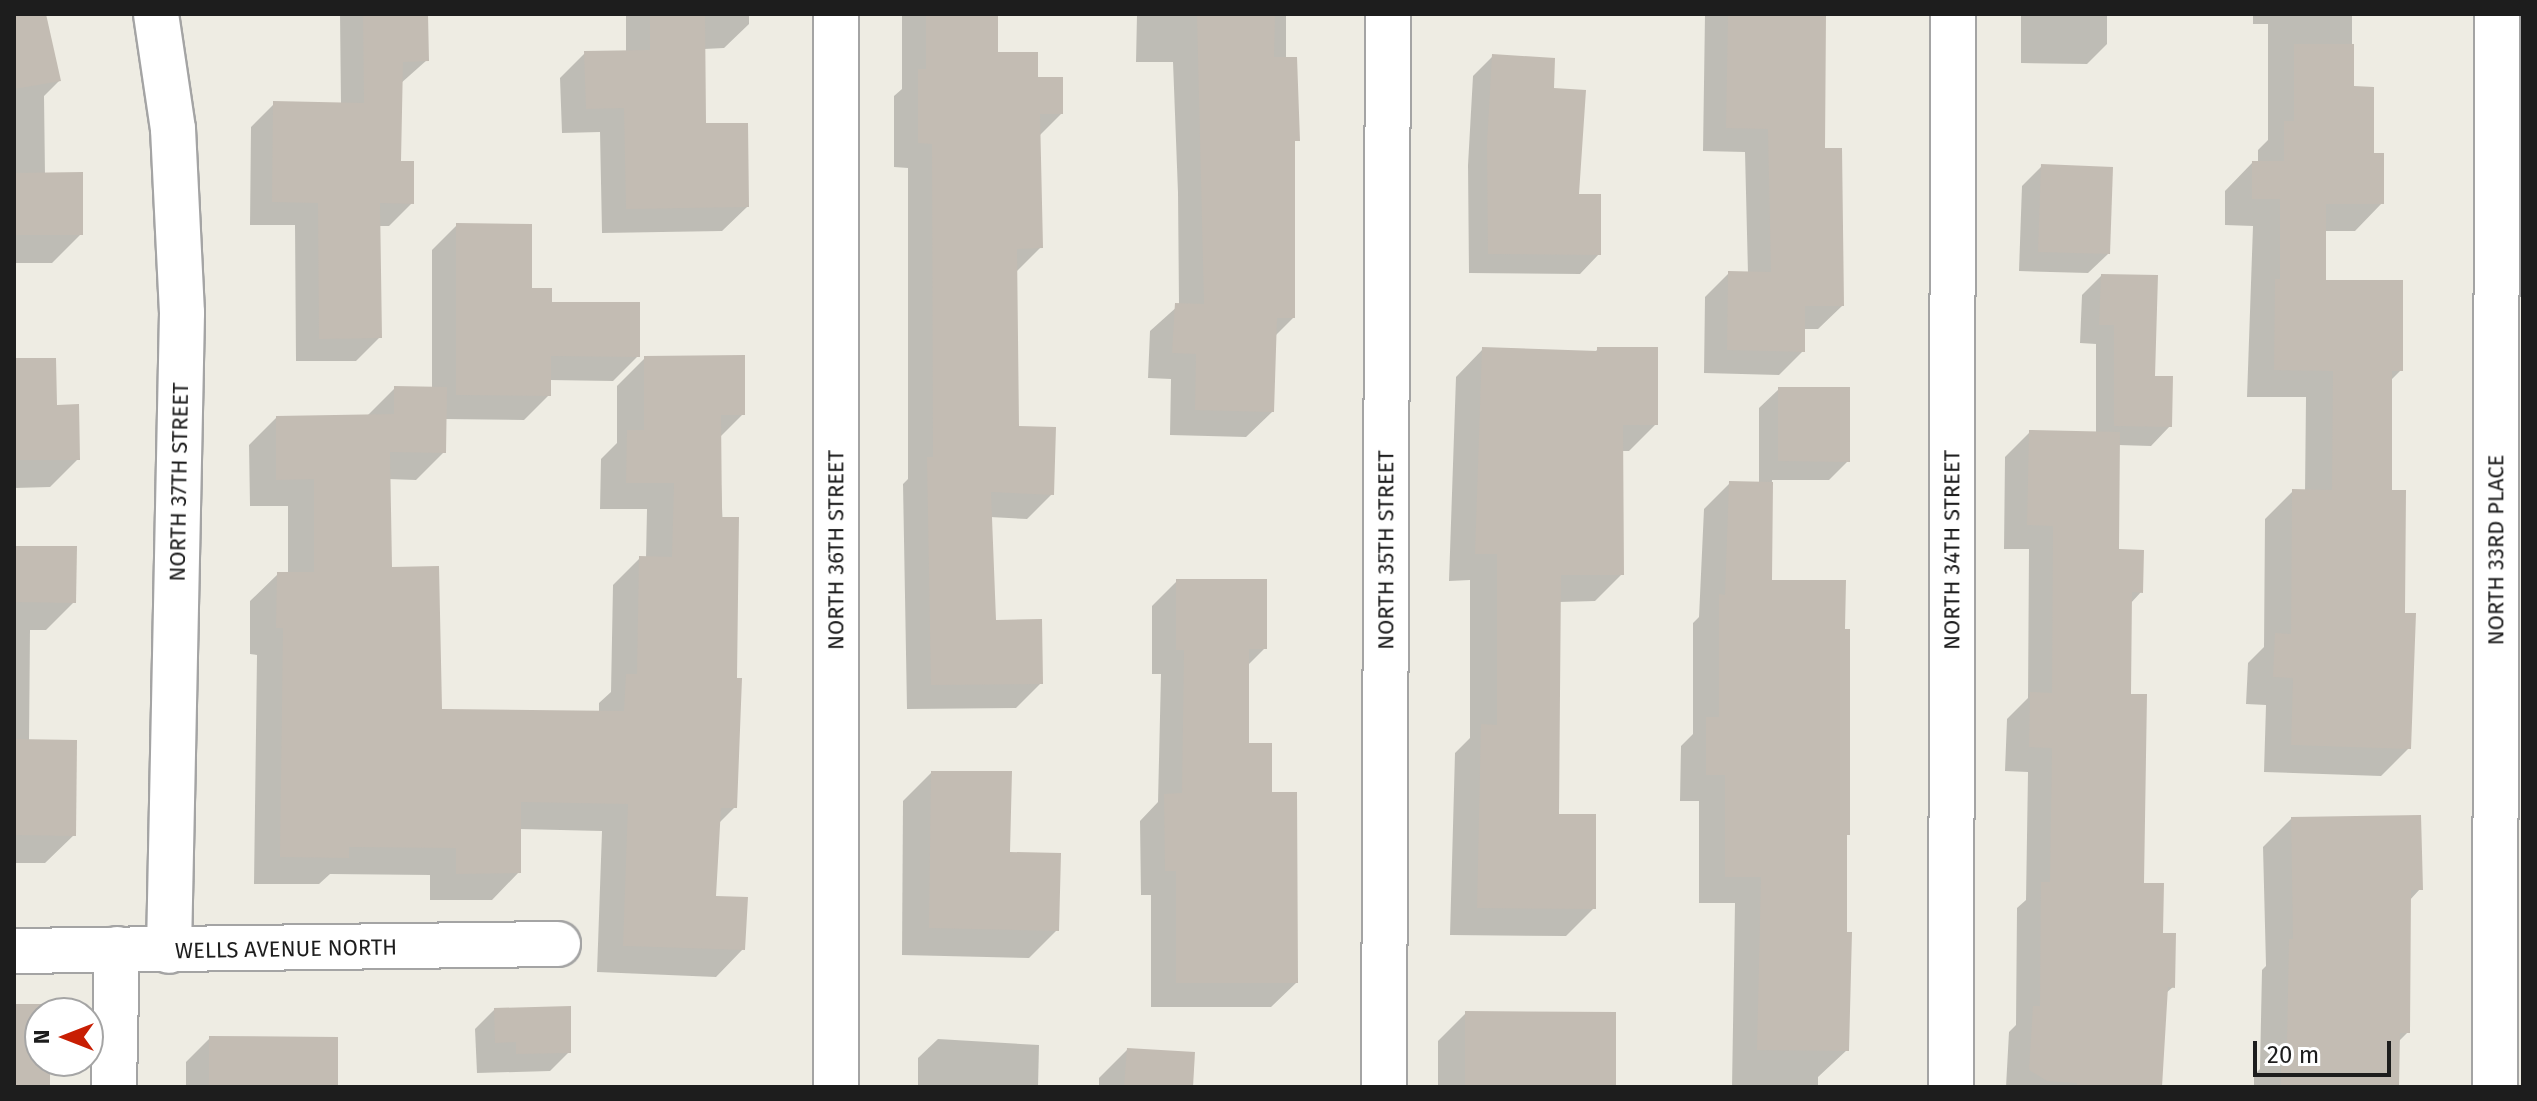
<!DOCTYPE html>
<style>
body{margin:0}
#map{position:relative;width:2537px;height:1101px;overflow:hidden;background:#eeece3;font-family:"Fira Sans",sans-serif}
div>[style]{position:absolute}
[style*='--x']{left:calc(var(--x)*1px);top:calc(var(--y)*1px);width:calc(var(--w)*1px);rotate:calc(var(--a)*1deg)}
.shadow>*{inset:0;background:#0003}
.building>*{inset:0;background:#c3bcb3}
.roads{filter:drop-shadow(2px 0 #a4a4a4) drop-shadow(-2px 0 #a4a4a4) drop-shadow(0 2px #a4a4a4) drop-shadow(0 -2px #a4a4a4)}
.minor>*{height:44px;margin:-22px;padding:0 22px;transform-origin:22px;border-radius:22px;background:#fff}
span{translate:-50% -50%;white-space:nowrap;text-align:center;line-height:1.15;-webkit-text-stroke:8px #fff;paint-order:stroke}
.street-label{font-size:22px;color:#1d1d1d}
.frame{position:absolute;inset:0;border:16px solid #1d1d1d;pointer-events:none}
.north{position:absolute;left:24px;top:997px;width:80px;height:80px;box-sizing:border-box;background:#fff;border:2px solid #a5a5a5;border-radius:50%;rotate:270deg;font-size:22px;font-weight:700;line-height:32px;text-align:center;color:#1d1d1d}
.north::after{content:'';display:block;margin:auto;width:28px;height:36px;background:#c81e03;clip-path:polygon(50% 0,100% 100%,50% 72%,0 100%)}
.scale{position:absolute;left:2253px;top:1041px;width:138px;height:36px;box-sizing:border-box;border:4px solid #1d1d1d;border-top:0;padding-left:10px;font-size:24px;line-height:28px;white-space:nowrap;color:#1d1d1d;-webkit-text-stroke:6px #fff;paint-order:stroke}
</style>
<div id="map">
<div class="shadow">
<div style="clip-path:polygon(14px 14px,44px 14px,59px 81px,44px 96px,45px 175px,81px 234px,52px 263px,14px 263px)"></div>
<div style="clip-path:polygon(340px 14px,426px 14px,427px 60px,400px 84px,399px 163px,412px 203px,389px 226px,378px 226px,380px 337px,356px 361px,296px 361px,295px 225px,250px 225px,251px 127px,274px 104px,341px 105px)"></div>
<div style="clip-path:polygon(626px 14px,749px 14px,749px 24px,724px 48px,704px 49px,704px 125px,747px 207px,722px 231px,602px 233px,600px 132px,562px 133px,560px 78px,585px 53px,626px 52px)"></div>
<div style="clip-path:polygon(902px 14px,996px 14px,996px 54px,1036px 79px,1061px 114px,1039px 136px,1041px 247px,1016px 272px,1017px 428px,1052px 494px,1027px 519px,990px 517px,994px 622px,1041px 683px,1016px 708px,907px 709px,903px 484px,908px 479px,908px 168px,894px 167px,894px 96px,902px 89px)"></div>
<div style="clip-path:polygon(1137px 14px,1286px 14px,1286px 59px,1295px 59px,1293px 318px,1274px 337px,1272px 412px,1246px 437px,1170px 435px,1171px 379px,1148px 378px,1150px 331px,1179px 305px,1178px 193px,1173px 62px,1136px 62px)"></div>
<div style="clip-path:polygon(1705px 14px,1824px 14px,1823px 150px,1842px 306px,1818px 329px,1803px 329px,1803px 351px,1779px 375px,1704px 373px,1705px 297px,1729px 273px,1748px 274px,1745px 152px,1703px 151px)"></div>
<div style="clip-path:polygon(2021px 14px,2107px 14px,2107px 44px,2087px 64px,2021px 63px)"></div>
<div style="clip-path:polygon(2253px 14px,2352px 14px,2352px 88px,2382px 203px,2355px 231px,2324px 231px,2324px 282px,2401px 370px,2390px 381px,2390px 492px,2403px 615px,2409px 748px,2381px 776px,2264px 772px,2266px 705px,2246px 704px,2248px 663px,2264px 647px,2265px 519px,2293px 491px,2305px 492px,2306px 397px,2247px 397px,2253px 226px,2225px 225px,2225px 191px,2252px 163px,2258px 163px,2258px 150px,2268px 140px,2268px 24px,2253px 24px)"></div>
<div style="clip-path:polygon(1493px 56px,1552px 89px,1577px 196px,1599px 254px,1580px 274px,1469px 273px,1468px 165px,1473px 76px)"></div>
<div style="clip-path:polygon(2042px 166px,2108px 254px,2088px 273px,2019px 271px,2022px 186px)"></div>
<div style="clip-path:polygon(457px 225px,530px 290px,638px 356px,613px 381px,549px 380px,549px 395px,524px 420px,444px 419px,444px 452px,416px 480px,388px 479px,390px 569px,440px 711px,599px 712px,599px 703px,611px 692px,613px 585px,640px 558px,646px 558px,647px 509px,600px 509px,601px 459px,617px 443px,617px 386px,645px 358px,743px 414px,719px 438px,735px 807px,718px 824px,714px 898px,743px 949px,716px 977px,597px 972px,602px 831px,519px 829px,519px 872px,492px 900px,430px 900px,430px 875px,330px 874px,319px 884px,254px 884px,257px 655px,250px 654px,250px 601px,278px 574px,288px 574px,288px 506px,250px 506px,249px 445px,276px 418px,368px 415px,395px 388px,432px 388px,432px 250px)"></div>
<div style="clip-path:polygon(2101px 276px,2153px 378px,2170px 426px,2151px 446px,2118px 445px,2117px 551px,2141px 592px,2130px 604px,2129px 696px,2142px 885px,2161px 935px,2173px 987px,2165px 994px,2160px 1087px,2006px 1087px,2009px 1032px,2016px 1025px,2017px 908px,2026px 900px,2028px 772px,2005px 771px,2007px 719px,2028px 698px,2029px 549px,2004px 549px,2005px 457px,2030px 432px,2096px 434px,2096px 344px,2080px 343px,2082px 295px)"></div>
<div style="clip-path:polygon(1483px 349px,1594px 353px,1598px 349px,1656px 424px,1629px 451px,1621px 451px,1622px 574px,1595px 601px,1559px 602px,1557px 816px,1594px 908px,1566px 936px,1450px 935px,1455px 753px,1470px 738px,1470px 580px,1449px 581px,1456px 377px)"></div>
<div style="clip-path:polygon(14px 360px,55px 407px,78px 459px,50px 487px,14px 488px)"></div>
<div style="clip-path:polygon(1779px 389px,1848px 461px,1829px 480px,1772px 480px,1770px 582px,1845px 837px,1847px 1050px,1818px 1077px,1818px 1087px,1732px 1087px,1735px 903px,1699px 903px,1699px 801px,1680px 801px,1681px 746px,1693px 734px,1693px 623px,1699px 617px,1704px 509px,1730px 483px,1759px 483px,1759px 408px)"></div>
<div style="clip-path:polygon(14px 548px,74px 602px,46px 630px,30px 630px,29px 741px,74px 835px,45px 863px,14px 863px)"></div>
<div style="clip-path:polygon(1177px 581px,1265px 648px,1247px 666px,1247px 745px,1270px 794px,1296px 983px,1271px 1007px,1151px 1007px,1151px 895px,1141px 895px,1140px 821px,1158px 802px,1161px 674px,1152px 674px,1152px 606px)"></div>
<div style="clip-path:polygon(931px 773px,1008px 854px,1057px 930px,1029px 958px,902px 955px,903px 801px)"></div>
<div style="clip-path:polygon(2291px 819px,2420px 889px,2409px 901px,2408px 1032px,2398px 1042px,2397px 1087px,2254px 1087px,2254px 1075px,2260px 1069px,2262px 970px,2266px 966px,2263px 847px)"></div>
<div style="clip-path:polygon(494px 1010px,569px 1052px,550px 1071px,477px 1073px,475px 1029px)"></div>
<div style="clip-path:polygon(1466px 1013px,1614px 1087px,1438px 1087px,1438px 1041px)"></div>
<div style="clip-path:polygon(210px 1038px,336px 1087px,186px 1087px,186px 1062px)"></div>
<div style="clip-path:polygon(938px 1039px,1039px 1045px,1038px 1087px,918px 1087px,918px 1058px)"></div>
<div style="clip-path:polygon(1127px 1050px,1191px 1087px,1099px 1087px,1099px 1078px)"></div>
</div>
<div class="building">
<div style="clip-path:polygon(14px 14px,46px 14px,61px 81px,14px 89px)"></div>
<div style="clip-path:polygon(363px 14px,428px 14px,429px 61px,403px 62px,401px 161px,414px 161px,414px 204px,380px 203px,382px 338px,319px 339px,318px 203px,272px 202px,273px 101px,364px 103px)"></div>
<div style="clip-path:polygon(650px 14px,705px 14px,706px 123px,748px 123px,749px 207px,626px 209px,624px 108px,586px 109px,584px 51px,650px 50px)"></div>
<div style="clip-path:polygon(926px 14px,998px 14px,998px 52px,1038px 52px,1038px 77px,1063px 77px,1063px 114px,1040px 114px,1043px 248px,1017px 249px,1019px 426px,1056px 427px,1054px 495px,991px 492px,996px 620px,1042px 619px,1043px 684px,931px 685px,927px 457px,933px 457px,932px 144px,918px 143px,918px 69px,926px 69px)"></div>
<div style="clip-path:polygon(1197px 14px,1275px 14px,1274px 57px,1297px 57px,1300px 141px,1295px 141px,1295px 318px,1277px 318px,1274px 412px,1195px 410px,1196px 354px,1172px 353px,1175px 303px,1204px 304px)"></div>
<div style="clip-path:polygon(1728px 14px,1826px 14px,1825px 148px,1842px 148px,1844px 306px,1805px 306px,1805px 352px,1727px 350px,1728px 271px,1771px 272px,1768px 129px,1726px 128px)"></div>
<div style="clip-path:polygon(2294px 44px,2354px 44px,2354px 86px,2374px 87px,2374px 153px,2384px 153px,2384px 204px,2326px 204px,2326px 280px,2403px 280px,2403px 371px,2392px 371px,2392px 490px,2406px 490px,2405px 613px,2416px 613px,2411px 749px,2291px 745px,2293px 678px,2273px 677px,2275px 633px,2291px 634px,2292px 489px,2332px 490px,2333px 371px,2274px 370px,2275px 279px,2280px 279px,2280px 199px,2252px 199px,2252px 161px,2284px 161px,2284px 121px,2294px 121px)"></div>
<div style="clip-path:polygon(1492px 54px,1555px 58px,1554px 88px,1586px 90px,1579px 194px,1601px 194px,1601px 255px,1488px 254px,1487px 144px)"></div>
<div style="clip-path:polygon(2041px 164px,2113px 167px,2110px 254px,2038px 252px)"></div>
<div style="clip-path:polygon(83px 172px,83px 235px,14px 235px,14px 173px)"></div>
<div style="clip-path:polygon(456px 223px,532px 224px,532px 288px,552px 288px,552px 302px,640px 302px,640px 357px,551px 356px,551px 396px,456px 395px)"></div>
<div style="clip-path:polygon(2101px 274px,2158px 275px,2155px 376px,2173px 376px,2172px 427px,2114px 426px,2114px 325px,2099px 325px)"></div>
<div style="clip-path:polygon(1482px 347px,1597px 351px,1597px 347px,1658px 347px,1658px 425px,1623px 425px,1624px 575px,1561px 575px,1559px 814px,1596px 814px,1596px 909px,1477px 908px,1481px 724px,1497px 725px,1497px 554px,1475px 554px)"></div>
<div style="clip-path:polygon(745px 355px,745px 415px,721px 415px,722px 517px,739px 517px,737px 678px,742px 678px,737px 808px,721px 808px,716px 896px,748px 897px,745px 950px,623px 946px,628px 804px,521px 802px,521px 873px,456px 874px,456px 848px,349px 847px,349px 858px,280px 857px,283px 628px,276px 628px,277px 572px,314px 572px,314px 479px,276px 480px,276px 416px,394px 414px,394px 386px,447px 387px,446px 453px,390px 452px,392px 567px,439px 566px,442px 709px,624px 711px,626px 674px,637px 674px,639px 556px,672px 557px,674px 483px,626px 483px,627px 430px,644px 430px,644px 356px)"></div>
<div style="clip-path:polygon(14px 358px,56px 358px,57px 405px,79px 404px,80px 460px,14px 460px)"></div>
<div style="clip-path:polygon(1778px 387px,1850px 387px,1850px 462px,1778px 461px)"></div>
<div style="clip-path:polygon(2029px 430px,2120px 432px,2119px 549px,2144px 550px,2143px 593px,2132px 592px,2131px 694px,2147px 694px,2144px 883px,2164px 883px,2163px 933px,2176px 933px,2175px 988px,2168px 987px,2162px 1087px,2077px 1087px,2077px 1083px,2047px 1081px,2029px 1070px,2033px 1006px,2040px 1006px,2041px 882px,2050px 882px,2052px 748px,2029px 747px,2030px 692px,2052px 693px,2053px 526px,2027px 525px)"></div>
<div style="clip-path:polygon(1729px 481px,1773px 482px,1772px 580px,1846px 580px,1845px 629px,1850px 629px,1850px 835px,1847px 835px,1847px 932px,1852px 932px,1849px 1051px,1757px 1050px,1761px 877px,1725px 877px,1725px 775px,1706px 775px,1706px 717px,1719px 717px,1719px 594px,1725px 595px)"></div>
<div style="clip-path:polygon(14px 546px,77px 546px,76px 603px,14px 602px)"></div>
<div style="clip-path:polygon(1176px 579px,1267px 579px,1267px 649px,1249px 649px,1249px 743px,1272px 743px,1272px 792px,1297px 792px,1298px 983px,1176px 983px,1176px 871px,1165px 871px,1164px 794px,1182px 793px,1184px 650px,1176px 650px)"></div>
<div style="clip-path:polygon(14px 739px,77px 740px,76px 836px,14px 835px)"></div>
<div style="clip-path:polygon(931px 771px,1012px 771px,1010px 852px,1061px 853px,1059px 931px,929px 928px)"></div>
<div style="clip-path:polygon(2421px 815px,2423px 890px,2411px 890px,2410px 1033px,2400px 1033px,2399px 1087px,2281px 1087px,2281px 1044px,2287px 1044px,2289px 939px,2293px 939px,2291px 817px)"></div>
<div style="clip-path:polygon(14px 1004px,50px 1004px,50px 1013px,40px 1013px,40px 1061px,50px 1061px,50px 1087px,14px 1087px)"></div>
<div style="clip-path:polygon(571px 1006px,571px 1053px,516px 1054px,516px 1042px,495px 1043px,494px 1008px)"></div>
<div style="clip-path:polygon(1465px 1011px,1616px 1012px,1616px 1087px,1465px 1087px)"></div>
<div style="clip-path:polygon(209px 1036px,338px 1037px,338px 1087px,209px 1087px)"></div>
<div style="clip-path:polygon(1127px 1048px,1195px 1052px,1193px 1087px,1124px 1087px)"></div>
</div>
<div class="roads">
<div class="minor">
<div style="--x:156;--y:14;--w:116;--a:81.6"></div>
<div style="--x:173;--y:129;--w:184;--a:87.2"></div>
<div style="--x:182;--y:313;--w:638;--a:91.17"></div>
<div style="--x:836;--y:14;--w:1073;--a:90"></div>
<div style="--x:14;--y:951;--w:544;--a:-0.74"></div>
<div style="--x:114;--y:1087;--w:138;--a:-88.8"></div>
<div style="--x:1384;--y:1087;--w:1073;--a:-89.79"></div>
<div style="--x:1951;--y:1087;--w:1073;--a:-89.89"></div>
<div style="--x:2495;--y:1087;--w:1073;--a:-89.89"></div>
</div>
</div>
<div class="street-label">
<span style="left:179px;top:482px;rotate:-89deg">NORTH 37TH STREET</span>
<span style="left:836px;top:550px;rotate:-90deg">NORTH 36TH STREET</span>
<span style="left:1386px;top:550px;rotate:-90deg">NORTH 35TH STREET</span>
<span style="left:1952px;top:550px;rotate:-90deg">NORTH 34TH STREET</span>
<span style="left:2496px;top:550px;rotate:-90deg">NORTH 33RD PLACE</span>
<span style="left:286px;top:949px;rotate:-1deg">WELLS AVENUE NORTH</span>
</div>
<div class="frame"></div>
<div class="north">N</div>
<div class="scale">20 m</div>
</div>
